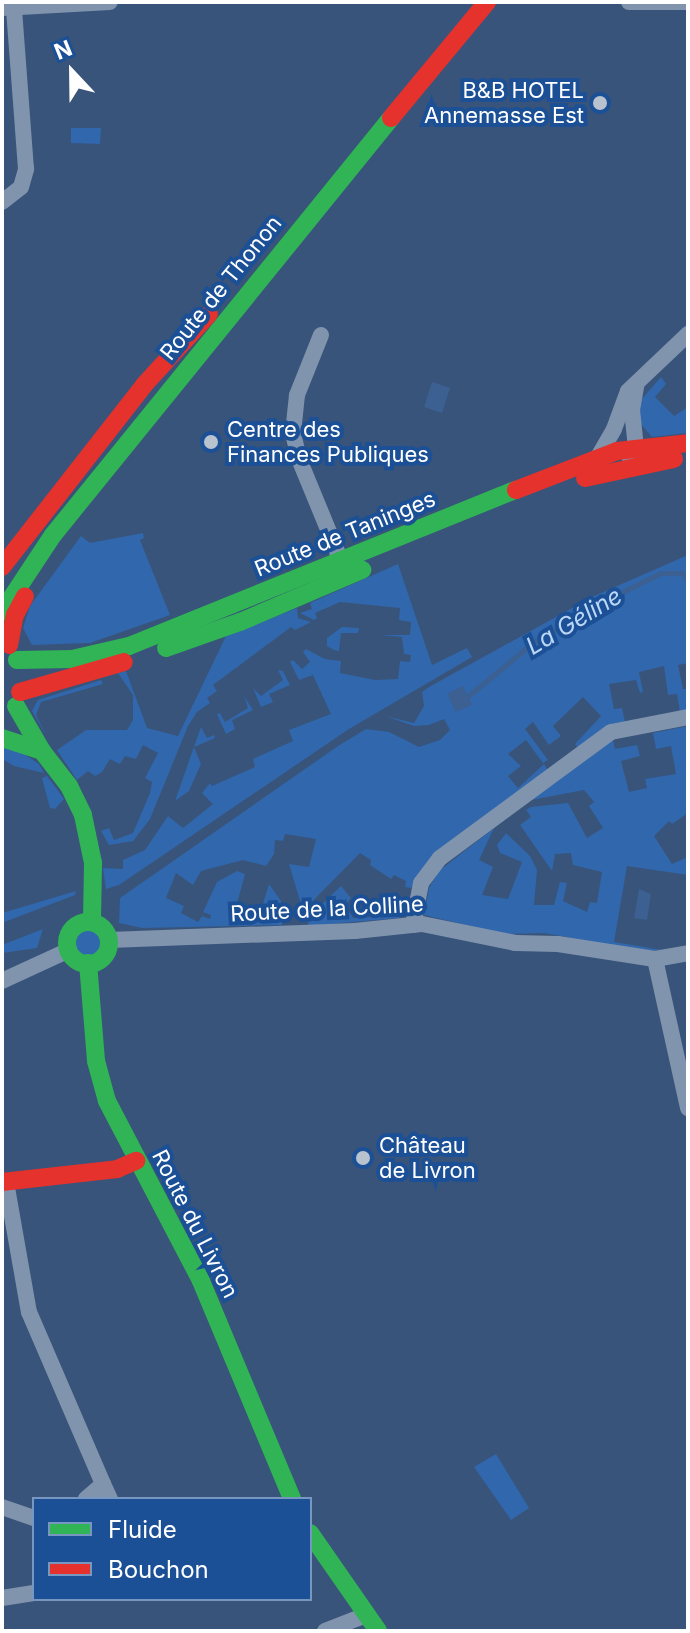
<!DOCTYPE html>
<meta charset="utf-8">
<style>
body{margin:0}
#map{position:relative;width:690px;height:1633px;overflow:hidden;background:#38547a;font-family:Inter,sans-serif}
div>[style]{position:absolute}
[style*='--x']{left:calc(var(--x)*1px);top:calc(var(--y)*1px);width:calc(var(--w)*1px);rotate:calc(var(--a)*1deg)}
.green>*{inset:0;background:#3167ac}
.round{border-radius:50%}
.water>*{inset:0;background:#3b6091}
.stream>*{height:5px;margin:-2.5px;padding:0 2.5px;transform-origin:2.5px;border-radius:2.5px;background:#3b6091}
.street>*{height:16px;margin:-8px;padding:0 8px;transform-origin:8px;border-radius:8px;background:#8194ad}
.fast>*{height:18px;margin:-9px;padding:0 9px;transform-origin:9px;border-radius:9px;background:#30b455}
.fast>.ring{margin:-9px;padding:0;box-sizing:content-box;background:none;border:18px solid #30b455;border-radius:50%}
.jam>*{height:18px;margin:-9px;padding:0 9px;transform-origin:9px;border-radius:9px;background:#e5322d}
.dots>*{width:22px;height:22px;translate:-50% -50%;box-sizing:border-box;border:4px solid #1c5096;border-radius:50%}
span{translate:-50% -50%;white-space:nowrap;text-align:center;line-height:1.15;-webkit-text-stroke:8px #1c5096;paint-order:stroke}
.poi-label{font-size:22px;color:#fff}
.right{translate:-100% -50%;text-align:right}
.left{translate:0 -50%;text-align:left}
.street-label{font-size:22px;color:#fff}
.water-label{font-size:24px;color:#bbd6f6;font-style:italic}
.frame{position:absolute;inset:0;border:4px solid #fff;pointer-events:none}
.legend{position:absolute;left:32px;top:1497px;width:280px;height:104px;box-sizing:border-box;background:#1c5096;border:2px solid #7796c0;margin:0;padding:10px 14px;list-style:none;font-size:24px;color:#fff}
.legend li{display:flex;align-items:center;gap:16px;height:40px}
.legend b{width:40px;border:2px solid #7796c0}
.north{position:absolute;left:32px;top:32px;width:80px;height:80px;-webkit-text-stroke:6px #1c5096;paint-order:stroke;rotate:338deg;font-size:22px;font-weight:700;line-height:32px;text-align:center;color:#fff}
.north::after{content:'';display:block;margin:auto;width:28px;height:36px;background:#fff;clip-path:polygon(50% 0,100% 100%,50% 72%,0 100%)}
</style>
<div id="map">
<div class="green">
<div style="clip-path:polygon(71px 128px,101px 128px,100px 144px,71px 143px)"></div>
<div style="clip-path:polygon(661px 377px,666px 384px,655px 397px,674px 416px,688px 407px,688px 433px,652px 437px,639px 422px,641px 400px)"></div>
<div style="clip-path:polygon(143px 533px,144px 538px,140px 540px,170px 615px,90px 643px,32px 645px,23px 628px,30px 606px,81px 536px,90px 543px)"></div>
<div style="clip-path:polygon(688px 555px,688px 663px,678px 665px,683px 689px,688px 689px,688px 710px,680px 712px,677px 694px,668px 695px,664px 666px,639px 672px,643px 692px,640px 693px,636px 680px,609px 684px,614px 709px,622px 708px,625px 722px,578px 748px,575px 744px,601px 716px,583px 697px,553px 726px,561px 736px,549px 745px,533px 722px,525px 729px,548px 760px,543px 763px,526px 740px,508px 754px,521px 766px,508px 776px,518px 788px,544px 764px,548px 771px,428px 863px,411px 888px,405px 887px,406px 881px,394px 875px,391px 879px,370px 865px,371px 860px,360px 853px,303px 911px,289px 864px,309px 867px,316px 839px,285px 834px,283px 841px,275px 840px,274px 854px,266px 866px,243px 860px,201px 871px,193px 885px,176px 873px,166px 898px,184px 906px,181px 913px,198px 922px,202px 916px,210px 919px,211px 915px,203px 912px,217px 882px,237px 871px,245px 874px,233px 918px,258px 920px,269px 884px,281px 901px,282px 925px,142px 928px,119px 923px,120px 898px,338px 746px,366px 729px,389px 732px,419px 747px,440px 740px,450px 730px,444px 719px,429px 725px,414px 726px,385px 716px,414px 723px,424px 706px,422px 692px,429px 687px,592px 597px)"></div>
<div style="clip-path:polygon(398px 564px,432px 665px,467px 648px,472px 657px,349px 729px,119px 885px,106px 889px,103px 868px,123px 869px,123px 860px,145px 850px,168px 816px,183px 828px,213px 804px,202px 793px,210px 783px,212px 786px,255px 767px,253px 759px,293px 741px,289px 730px,331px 714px,313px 675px,299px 680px,290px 662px,293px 660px,302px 669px,310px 662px,303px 652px,306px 649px,325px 659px,341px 661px,340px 673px,375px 680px,398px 679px,400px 661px,410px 662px,411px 655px,404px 654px,402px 637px,380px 635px,410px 635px,411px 622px,399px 620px,400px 608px,340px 602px,315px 613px,317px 618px,314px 620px,300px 613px,312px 609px,310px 603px)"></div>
<div style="clip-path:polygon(297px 608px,298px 618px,311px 622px,295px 630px,291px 627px,213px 685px,217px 691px,207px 698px,210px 703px,197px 712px,188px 726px,150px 819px,133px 841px,109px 845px,101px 831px,109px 828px,114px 840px,133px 833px,150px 793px,152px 782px,145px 778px,158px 753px,143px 745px,136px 759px,125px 756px,120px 764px,110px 759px,102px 772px,95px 776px,88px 771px,77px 780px,57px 750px,86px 730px,127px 730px,133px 720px,133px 695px,118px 673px,126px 671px,147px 728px,178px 736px,226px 636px)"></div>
<div style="clip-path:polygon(342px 627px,359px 628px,358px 633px,341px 633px,339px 651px,334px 650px,327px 646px,327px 638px)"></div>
<div style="clip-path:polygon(278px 670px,283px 671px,290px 685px,269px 694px,273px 702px,261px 707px,253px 688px,261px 696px,283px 680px)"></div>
<div style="clip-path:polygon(101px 680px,103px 684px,41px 702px,36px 715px,46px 735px,32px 711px,38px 700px)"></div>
<div style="clip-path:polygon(244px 696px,253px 710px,232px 720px,235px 729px,226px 734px,217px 714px,220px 713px,225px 722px,248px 708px)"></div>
<div style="clip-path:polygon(688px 726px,688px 813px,672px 824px,669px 821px,654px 836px,672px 864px,688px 857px,688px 875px,627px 866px,614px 942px,662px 950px,645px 951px,544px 933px,504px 934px,424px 915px,429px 888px,439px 871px,494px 828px,479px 860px,493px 867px,482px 895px,508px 899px,522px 862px,500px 853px,497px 845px,506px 833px,530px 856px,537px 870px,534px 905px,554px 905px,560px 882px,567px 883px,563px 901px,587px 912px,590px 902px,597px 903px,602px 872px,573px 865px,571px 853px,555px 854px,552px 871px,520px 825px,531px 817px,526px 810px,531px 807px,568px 803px,587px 838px,603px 828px,589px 806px,594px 802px,584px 790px,526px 801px,613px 740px,615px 749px,637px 745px,640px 756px,621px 761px,629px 792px,647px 788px,645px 779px,676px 774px,671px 746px,656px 749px,653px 733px)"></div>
<div style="clip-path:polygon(201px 727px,207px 738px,214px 735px,215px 738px,194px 747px,201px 764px,189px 791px,175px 801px)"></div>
<div style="clip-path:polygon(2px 747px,18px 750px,39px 764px,44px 773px,14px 766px,2px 759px)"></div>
<div style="clip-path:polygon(47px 776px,64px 799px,55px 809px,50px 808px,42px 778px)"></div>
<div style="clip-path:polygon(341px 886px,351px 898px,345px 905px,353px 918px,389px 916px,395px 903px,405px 905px,399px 918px,308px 926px,309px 917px)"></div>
<div style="clip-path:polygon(76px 891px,75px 895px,2px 923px,2px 913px)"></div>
<div style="clip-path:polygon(43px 929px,37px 948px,2px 953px,2px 945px)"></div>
<div class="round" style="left:75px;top:929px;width:28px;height:28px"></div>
<div style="clip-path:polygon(496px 1454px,529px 1508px,511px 1520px,474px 1467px)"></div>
</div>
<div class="water">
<div style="clip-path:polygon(432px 382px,450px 388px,442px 413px,424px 407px)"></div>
<div style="clip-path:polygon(463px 686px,472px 705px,456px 712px,447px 694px)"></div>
<div style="clip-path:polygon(639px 889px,651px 894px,647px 920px,634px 918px)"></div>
</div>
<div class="stream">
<div style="--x:468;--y:696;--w:87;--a:-39.4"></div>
<div style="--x:535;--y:641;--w:107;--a:-29.2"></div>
<div style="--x:628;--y:589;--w:37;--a:-26"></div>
<div style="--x:661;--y:573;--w:21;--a:0"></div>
<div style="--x:682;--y:573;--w:9;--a:49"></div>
</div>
<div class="street">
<div style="--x:629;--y:2;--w:59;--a:0"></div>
<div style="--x:2;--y:8;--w:108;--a:-3.2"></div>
<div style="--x:2;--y:202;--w:24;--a:-38"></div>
<div style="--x:21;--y:187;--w:19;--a:-74"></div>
<div style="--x:26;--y:169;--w:161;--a:-94.3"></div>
<div style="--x:321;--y:335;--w:65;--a:111.8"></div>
<div style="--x:297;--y:395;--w:38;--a:96"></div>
<div style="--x:293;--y:433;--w:27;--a:77"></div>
<div style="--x:299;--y:459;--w:110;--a:67.6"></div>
<div style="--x:629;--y:456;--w:11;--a:-49"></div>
<div style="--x:636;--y:448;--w:38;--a:-96"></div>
<div style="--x:632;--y:410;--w:27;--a:-80"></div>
<div style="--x:598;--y:457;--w:32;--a:-60"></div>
<div style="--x:614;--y:429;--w:40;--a:-69.8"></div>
<div style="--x:628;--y:391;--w:83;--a:-43.5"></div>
<div style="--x:413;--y:925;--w:43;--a:-79.2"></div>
<div style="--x:421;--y:883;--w:31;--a:-53"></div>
<div style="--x:440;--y:858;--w:212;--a:-36.4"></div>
<div style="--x:611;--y:732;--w:78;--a:-11"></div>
<div style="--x:109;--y:940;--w:246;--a:-2.1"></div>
<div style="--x:355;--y:931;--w:67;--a:-6"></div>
<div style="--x:422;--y:924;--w:95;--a:11.5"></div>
<div style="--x:515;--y:943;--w:43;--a:1.3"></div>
<div style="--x:558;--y:944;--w:98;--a:8.8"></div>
<div style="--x:655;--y:959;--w:34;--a:-10"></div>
<div style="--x:655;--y:959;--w:153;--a:77.5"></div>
<div style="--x:2;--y:981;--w:74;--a:-24.8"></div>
<div style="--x:6;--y:1182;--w:132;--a:80"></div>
<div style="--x:29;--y:1312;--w:187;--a:66.7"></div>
<div style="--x:103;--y:1484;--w:23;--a:139"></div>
<div style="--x:103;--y:1484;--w:17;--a:65"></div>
<div style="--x:2;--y:1507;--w:34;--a:19"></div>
<div style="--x:2;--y:1598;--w:32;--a:-9"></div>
<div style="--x:325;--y:1631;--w:44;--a:-21.3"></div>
</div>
<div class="fast">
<div style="--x:2;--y:612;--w:92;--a:-56.5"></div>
<div style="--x:53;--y:535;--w:537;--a:-50.97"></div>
<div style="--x:166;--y:648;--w:78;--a:-19.4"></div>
<div style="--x:240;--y:622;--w:133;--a:-23.1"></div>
<div style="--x:17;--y:660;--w:55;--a:-1"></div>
<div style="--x:72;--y:659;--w:58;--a:-12.8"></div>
<div style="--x:129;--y:646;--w:417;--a:-22"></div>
<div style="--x:16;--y:706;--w:52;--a:60"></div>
<div style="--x:42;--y:751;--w:44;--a:52.4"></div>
<div style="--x:69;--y:786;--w:32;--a:64"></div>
<div style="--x:83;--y:815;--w:49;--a:78.2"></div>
<div style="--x:93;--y:863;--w:59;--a:91"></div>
<div style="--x:2;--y:738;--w:42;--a:18"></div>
<div class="ring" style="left:67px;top:922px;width:24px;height:24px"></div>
<div style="--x:88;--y:963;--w:98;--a:85.3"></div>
<div style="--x:96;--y:1061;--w:41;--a:74.6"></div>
<div style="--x:107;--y:1101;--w:203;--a:62.4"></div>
<div style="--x:201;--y:1281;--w:236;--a:67.3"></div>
<div style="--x:310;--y:1533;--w:119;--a:55.2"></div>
</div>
<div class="jam">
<div style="--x:391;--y:118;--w:151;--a:-50.4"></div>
<div style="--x:585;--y:478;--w:91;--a:-12.1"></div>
<div style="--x:516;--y:490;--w:108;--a:-21.1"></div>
<div style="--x:617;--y:451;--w:71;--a:-6.4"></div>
<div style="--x:2;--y:567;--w:231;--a:-52"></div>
<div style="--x:144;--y:385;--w:96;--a:-47.5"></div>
<div style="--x:9;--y:645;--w:31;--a:-79"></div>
<div style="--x:15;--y:615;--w:21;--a:-62"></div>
<div style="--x:20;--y:692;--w:108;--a:-16.1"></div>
<div style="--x:2;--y:1182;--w:116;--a:-6.4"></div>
<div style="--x:117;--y:1169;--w:21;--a:-23"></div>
</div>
<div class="dots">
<div style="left:600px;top:103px;background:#b9c3d0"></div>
<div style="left:211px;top:442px;background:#b9c3d0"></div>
<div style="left:363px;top:1158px;background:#b9c3d0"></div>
</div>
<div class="poi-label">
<span class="right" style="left:584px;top:103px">B&amp;B HOTEL<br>Annemasse Est</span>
<span class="left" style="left:227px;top:442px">Centre des<br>Finances Publiques</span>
<span class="left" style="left:379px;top:1158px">Château<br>de Livron</span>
</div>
<div class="street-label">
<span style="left:221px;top:288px;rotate:-51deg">Route de Thonon</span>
<span style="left:345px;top:534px;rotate:-22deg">Route de Taninges</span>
<span style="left:327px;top:909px;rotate:-3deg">Route de la Colline</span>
<span style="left:195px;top:1224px;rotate:63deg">Route du Livron</span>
</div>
<div class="water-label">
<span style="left:574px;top:621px;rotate:-31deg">La Géline</span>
</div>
<div class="frame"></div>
<ul class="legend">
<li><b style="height:10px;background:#30b455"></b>Fluide</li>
<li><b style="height:10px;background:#e5322d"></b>Bouchon</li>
</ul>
<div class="north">N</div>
</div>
